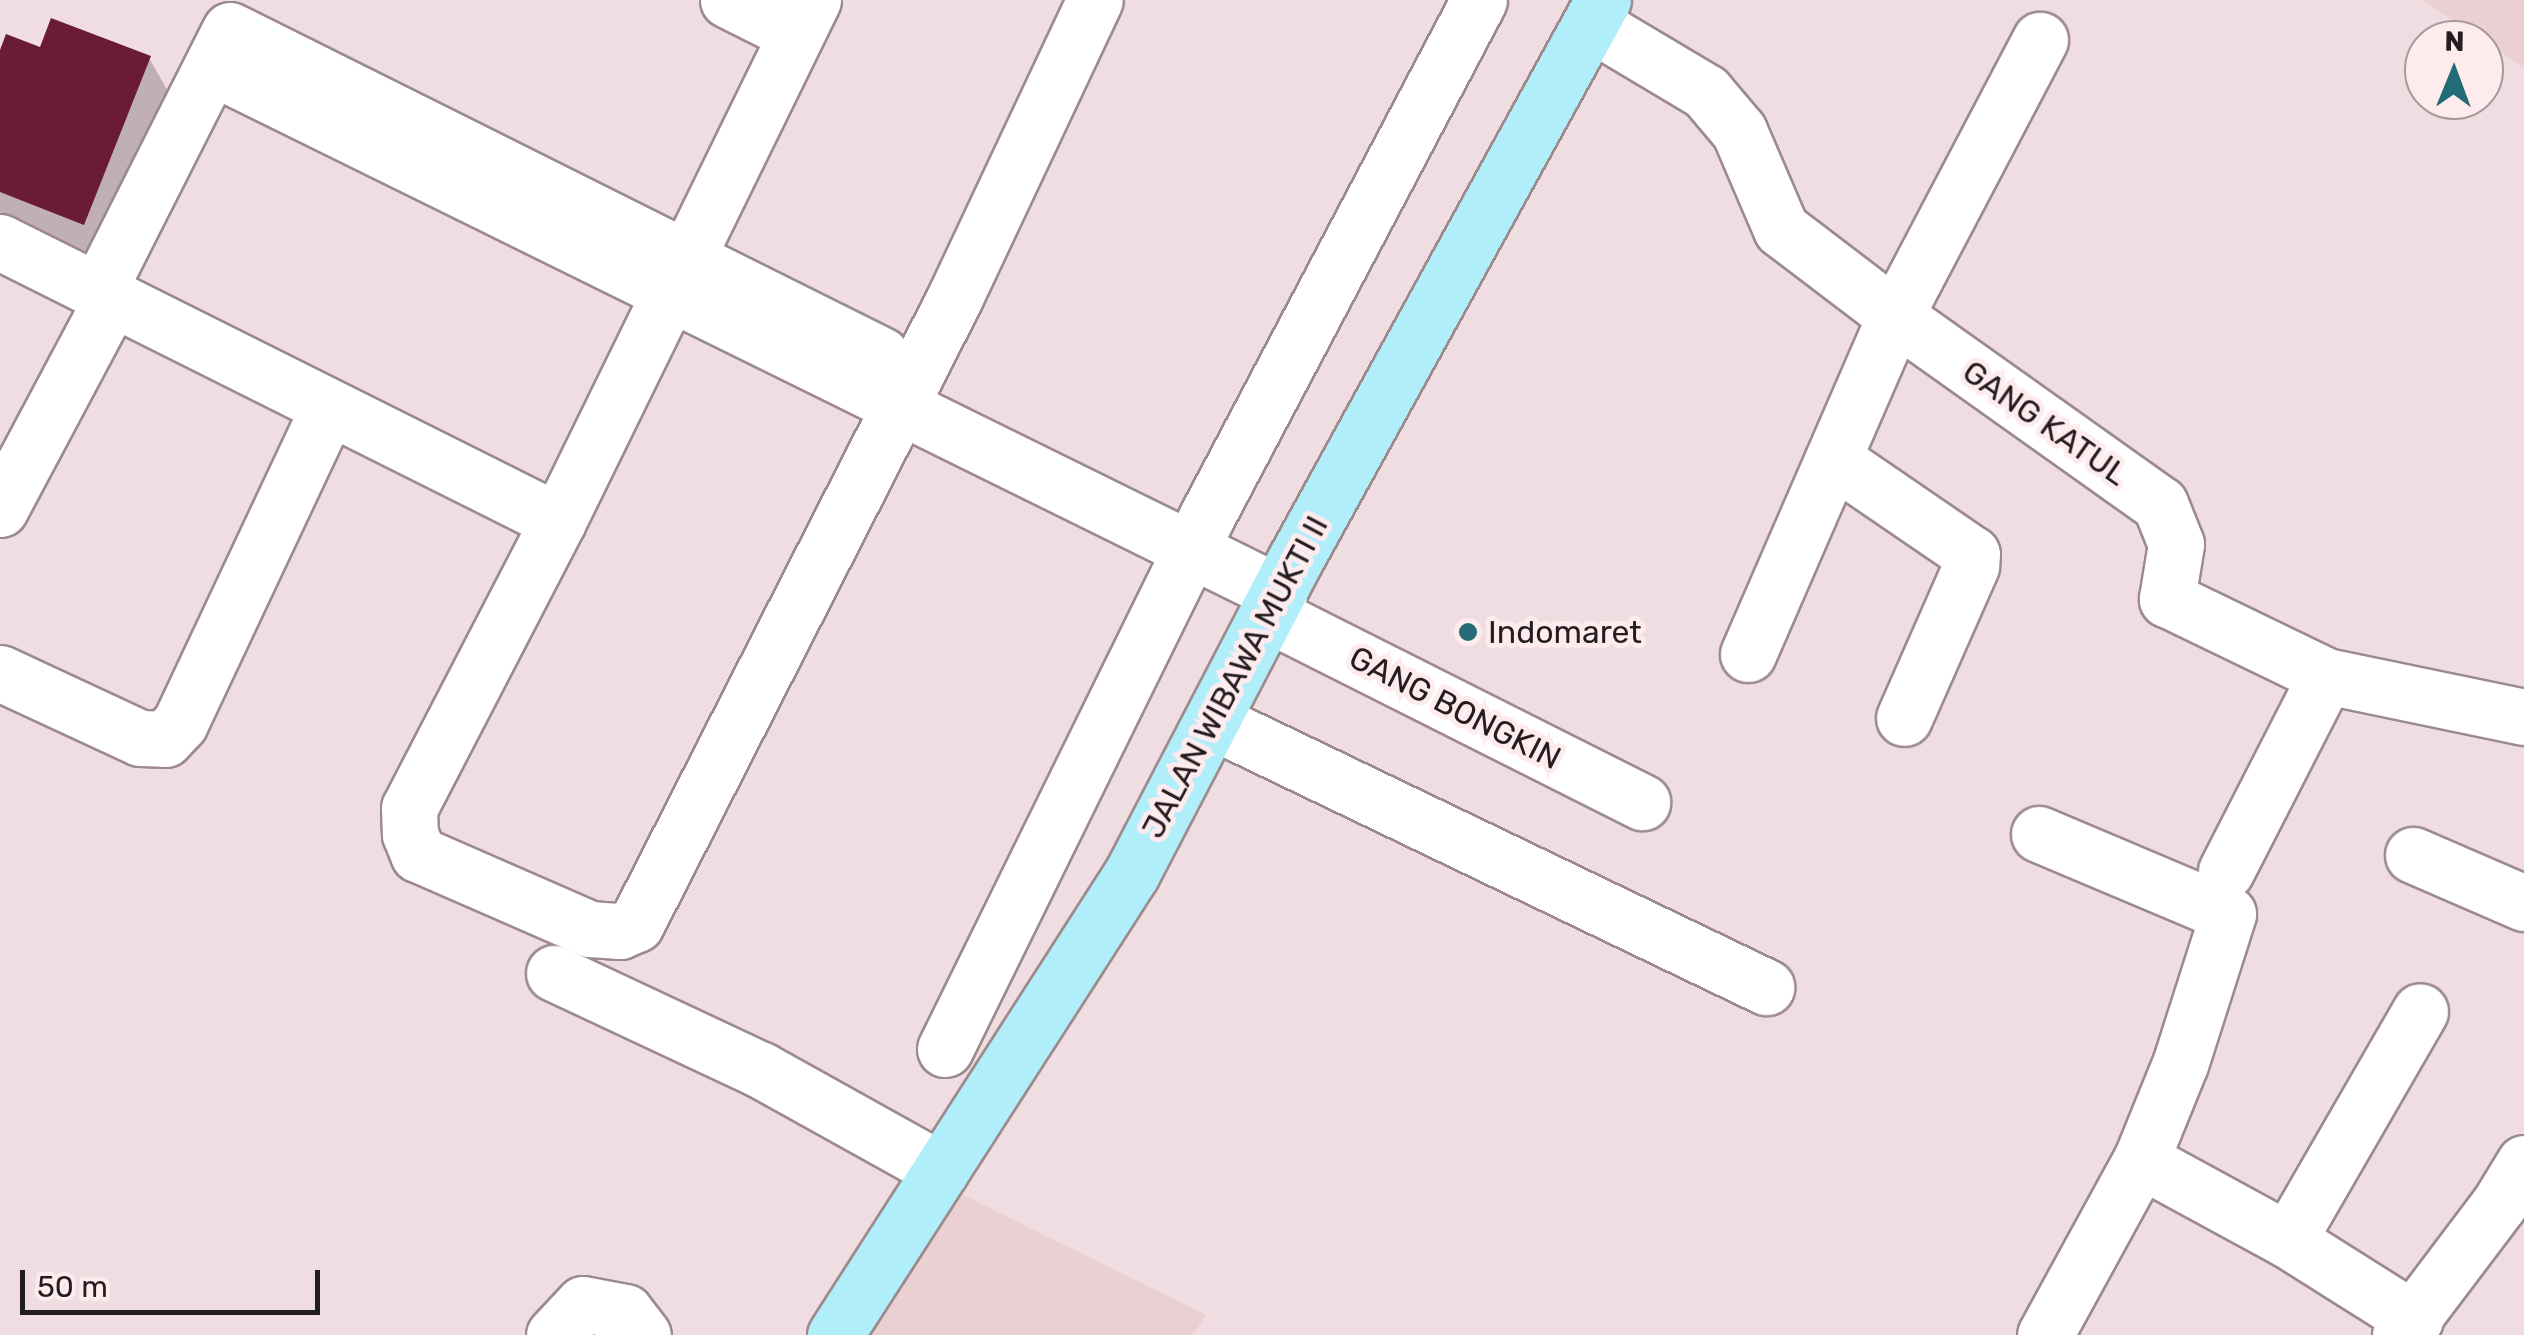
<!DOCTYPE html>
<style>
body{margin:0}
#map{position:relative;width:2524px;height:1335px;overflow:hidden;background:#f0dde1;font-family:Rubik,sans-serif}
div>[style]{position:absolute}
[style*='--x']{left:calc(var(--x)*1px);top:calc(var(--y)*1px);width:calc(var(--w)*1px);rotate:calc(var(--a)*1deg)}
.built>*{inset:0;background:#eacfd3}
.shadow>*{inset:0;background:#0003}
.building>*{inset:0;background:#6a1c34}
.roads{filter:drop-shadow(2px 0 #9c8a8d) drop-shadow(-2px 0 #9c8a8d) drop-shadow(0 2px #9c8a8d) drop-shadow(0 -2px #9c8a8d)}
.minor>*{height:55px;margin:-27.5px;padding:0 27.5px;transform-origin:27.5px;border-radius:27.5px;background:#fff}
.major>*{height:55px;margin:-27.5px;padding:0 27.5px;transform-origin:27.5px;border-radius:27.5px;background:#b0eefa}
.dots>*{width:28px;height:28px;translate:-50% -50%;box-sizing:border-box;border:5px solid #feebee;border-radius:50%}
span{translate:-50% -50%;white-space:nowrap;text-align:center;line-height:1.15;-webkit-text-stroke:10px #feebee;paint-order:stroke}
.street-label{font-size:32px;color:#241d1f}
.poi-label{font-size:32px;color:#241d1f}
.left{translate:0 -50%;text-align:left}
.north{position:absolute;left:2404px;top:20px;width:100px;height:100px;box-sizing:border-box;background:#feebee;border:2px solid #a7999b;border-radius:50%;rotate:1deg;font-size:28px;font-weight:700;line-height:40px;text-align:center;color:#241d1f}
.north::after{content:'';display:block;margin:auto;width:35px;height:45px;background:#236b77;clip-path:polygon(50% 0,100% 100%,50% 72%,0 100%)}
.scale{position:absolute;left:20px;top:1270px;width:300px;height:45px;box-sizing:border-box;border:5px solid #241d1f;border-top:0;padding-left:12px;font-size:30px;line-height:35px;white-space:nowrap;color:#241d1f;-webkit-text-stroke:8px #feebee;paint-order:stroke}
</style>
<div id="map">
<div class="built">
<div style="clip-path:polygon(2422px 0,2524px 0,2524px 68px,2484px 40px)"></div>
<div style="clip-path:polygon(953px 1190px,1206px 1315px,1193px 1335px,870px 1335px)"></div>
</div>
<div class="shadow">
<div style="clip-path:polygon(41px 50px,149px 58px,169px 93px,104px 258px,0 218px,0 57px)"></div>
</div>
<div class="building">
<div style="clip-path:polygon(51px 18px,151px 56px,84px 225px,0 192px,0 50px,6px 34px,40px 47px)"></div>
</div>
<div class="roads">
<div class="minor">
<div style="--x:728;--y:0;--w:76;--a:26.6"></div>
<div style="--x:813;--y:0;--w:580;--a:116.08"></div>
<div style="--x:558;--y:521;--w:323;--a:117.4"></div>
<div style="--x:409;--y:808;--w:26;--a:88"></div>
<div style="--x:410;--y:834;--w:22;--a:68"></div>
<div style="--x:418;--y:854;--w:188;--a:23.6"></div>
<div style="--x:590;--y:929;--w:30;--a:4"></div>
<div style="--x:620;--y:931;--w:17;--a:-24"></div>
<div style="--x:636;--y:924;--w:703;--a:-63.03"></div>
<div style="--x:955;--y:297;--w:328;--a:-64.8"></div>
<div style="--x:1592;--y:24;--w:133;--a:30.8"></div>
<div style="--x:1706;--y:92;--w:51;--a:49.8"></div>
<div style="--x:1739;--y:131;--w:107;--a:66.8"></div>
<div style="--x:1781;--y:229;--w:143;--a:37.3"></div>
<div style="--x:1895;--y:316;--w:325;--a:35.4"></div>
<div style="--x:2160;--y:504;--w:43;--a:68.2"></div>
<div style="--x:2176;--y:544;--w:56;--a:99.3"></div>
<div style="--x:2167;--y:599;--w:177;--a:25.8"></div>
<div style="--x:2326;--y:676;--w:202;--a:11.7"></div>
<div style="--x:230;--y:30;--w:728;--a:26.53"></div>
<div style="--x:212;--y:67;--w:1190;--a:26.24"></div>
<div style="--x:0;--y:242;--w:624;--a:26.57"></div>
<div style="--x:98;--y:291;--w:288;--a:-63.2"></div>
<div style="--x:1833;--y:459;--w:168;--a:34.4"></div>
<div style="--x:1972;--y:554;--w:12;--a:95"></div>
<div style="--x:1971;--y:566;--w:166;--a:113.8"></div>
<div style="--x:0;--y:509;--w:239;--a:-62"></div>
<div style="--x:1268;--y:614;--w:419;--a:26.7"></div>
<div style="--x:1748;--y:654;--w:369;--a:-66.5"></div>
<div style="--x:1895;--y:316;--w:312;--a:-62.3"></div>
<div style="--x:0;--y:673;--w:154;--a:24.9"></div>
<div style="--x:140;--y:738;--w:25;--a:2"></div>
<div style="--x:165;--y:739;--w:22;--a:-47"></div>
<div style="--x:180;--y:723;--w:349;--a:-64.8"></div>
<div style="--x:1212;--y:721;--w:615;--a:25.65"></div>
<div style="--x:2039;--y:834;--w:205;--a:22.9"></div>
<div style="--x:2228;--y:914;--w:157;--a:107.7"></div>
<div style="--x:2180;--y:1064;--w:104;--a:112.1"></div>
<div style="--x:2413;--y:855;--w:121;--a:23.4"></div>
<div style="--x:2226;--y:871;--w:219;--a:-62.9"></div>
<div style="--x:554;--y:973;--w:229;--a:25.1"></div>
<div style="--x:761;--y:1070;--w:206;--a:29.1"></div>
<div style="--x:945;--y:1049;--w:594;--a:-63.82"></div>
<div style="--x:1207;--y:516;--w:583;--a:-62.2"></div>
<div style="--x:2288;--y:1240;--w:264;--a:-60"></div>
<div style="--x:554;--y:1335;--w:42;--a:-46.9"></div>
<div style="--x:583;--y:1304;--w:43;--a:10.8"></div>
<div style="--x:625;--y:1312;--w:29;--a:52"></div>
<div style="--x:2045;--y:1335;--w:200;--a:-61.3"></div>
<div style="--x:2141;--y:1160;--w:167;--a:28.6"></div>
<div style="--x:2288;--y:1240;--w:150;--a:32.2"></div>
<div style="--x:2400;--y:1335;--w:164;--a:-52.9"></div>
<div style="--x:2499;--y:1204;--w:48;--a:-58.6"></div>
</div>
<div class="major">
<div style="--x:835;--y:1335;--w:549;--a:-57.26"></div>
<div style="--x:1132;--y:873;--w:353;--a:-62.5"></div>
<div style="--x:1295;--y:560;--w:639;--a:-61.19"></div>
</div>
</div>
<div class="dots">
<div style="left:1468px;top:632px;background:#236b77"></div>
</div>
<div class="street-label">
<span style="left:2045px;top:423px;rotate:35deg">GANG KATUL</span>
<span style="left:1235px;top:677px;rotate:-62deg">JALAN WIBAWA MUKTI II</span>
<span style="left:1455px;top:708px;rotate:27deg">GANG BONGKIN</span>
</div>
<div class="poi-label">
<span class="left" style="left:1488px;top:632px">Indomaret</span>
</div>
<div class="north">N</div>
<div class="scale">50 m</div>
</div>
